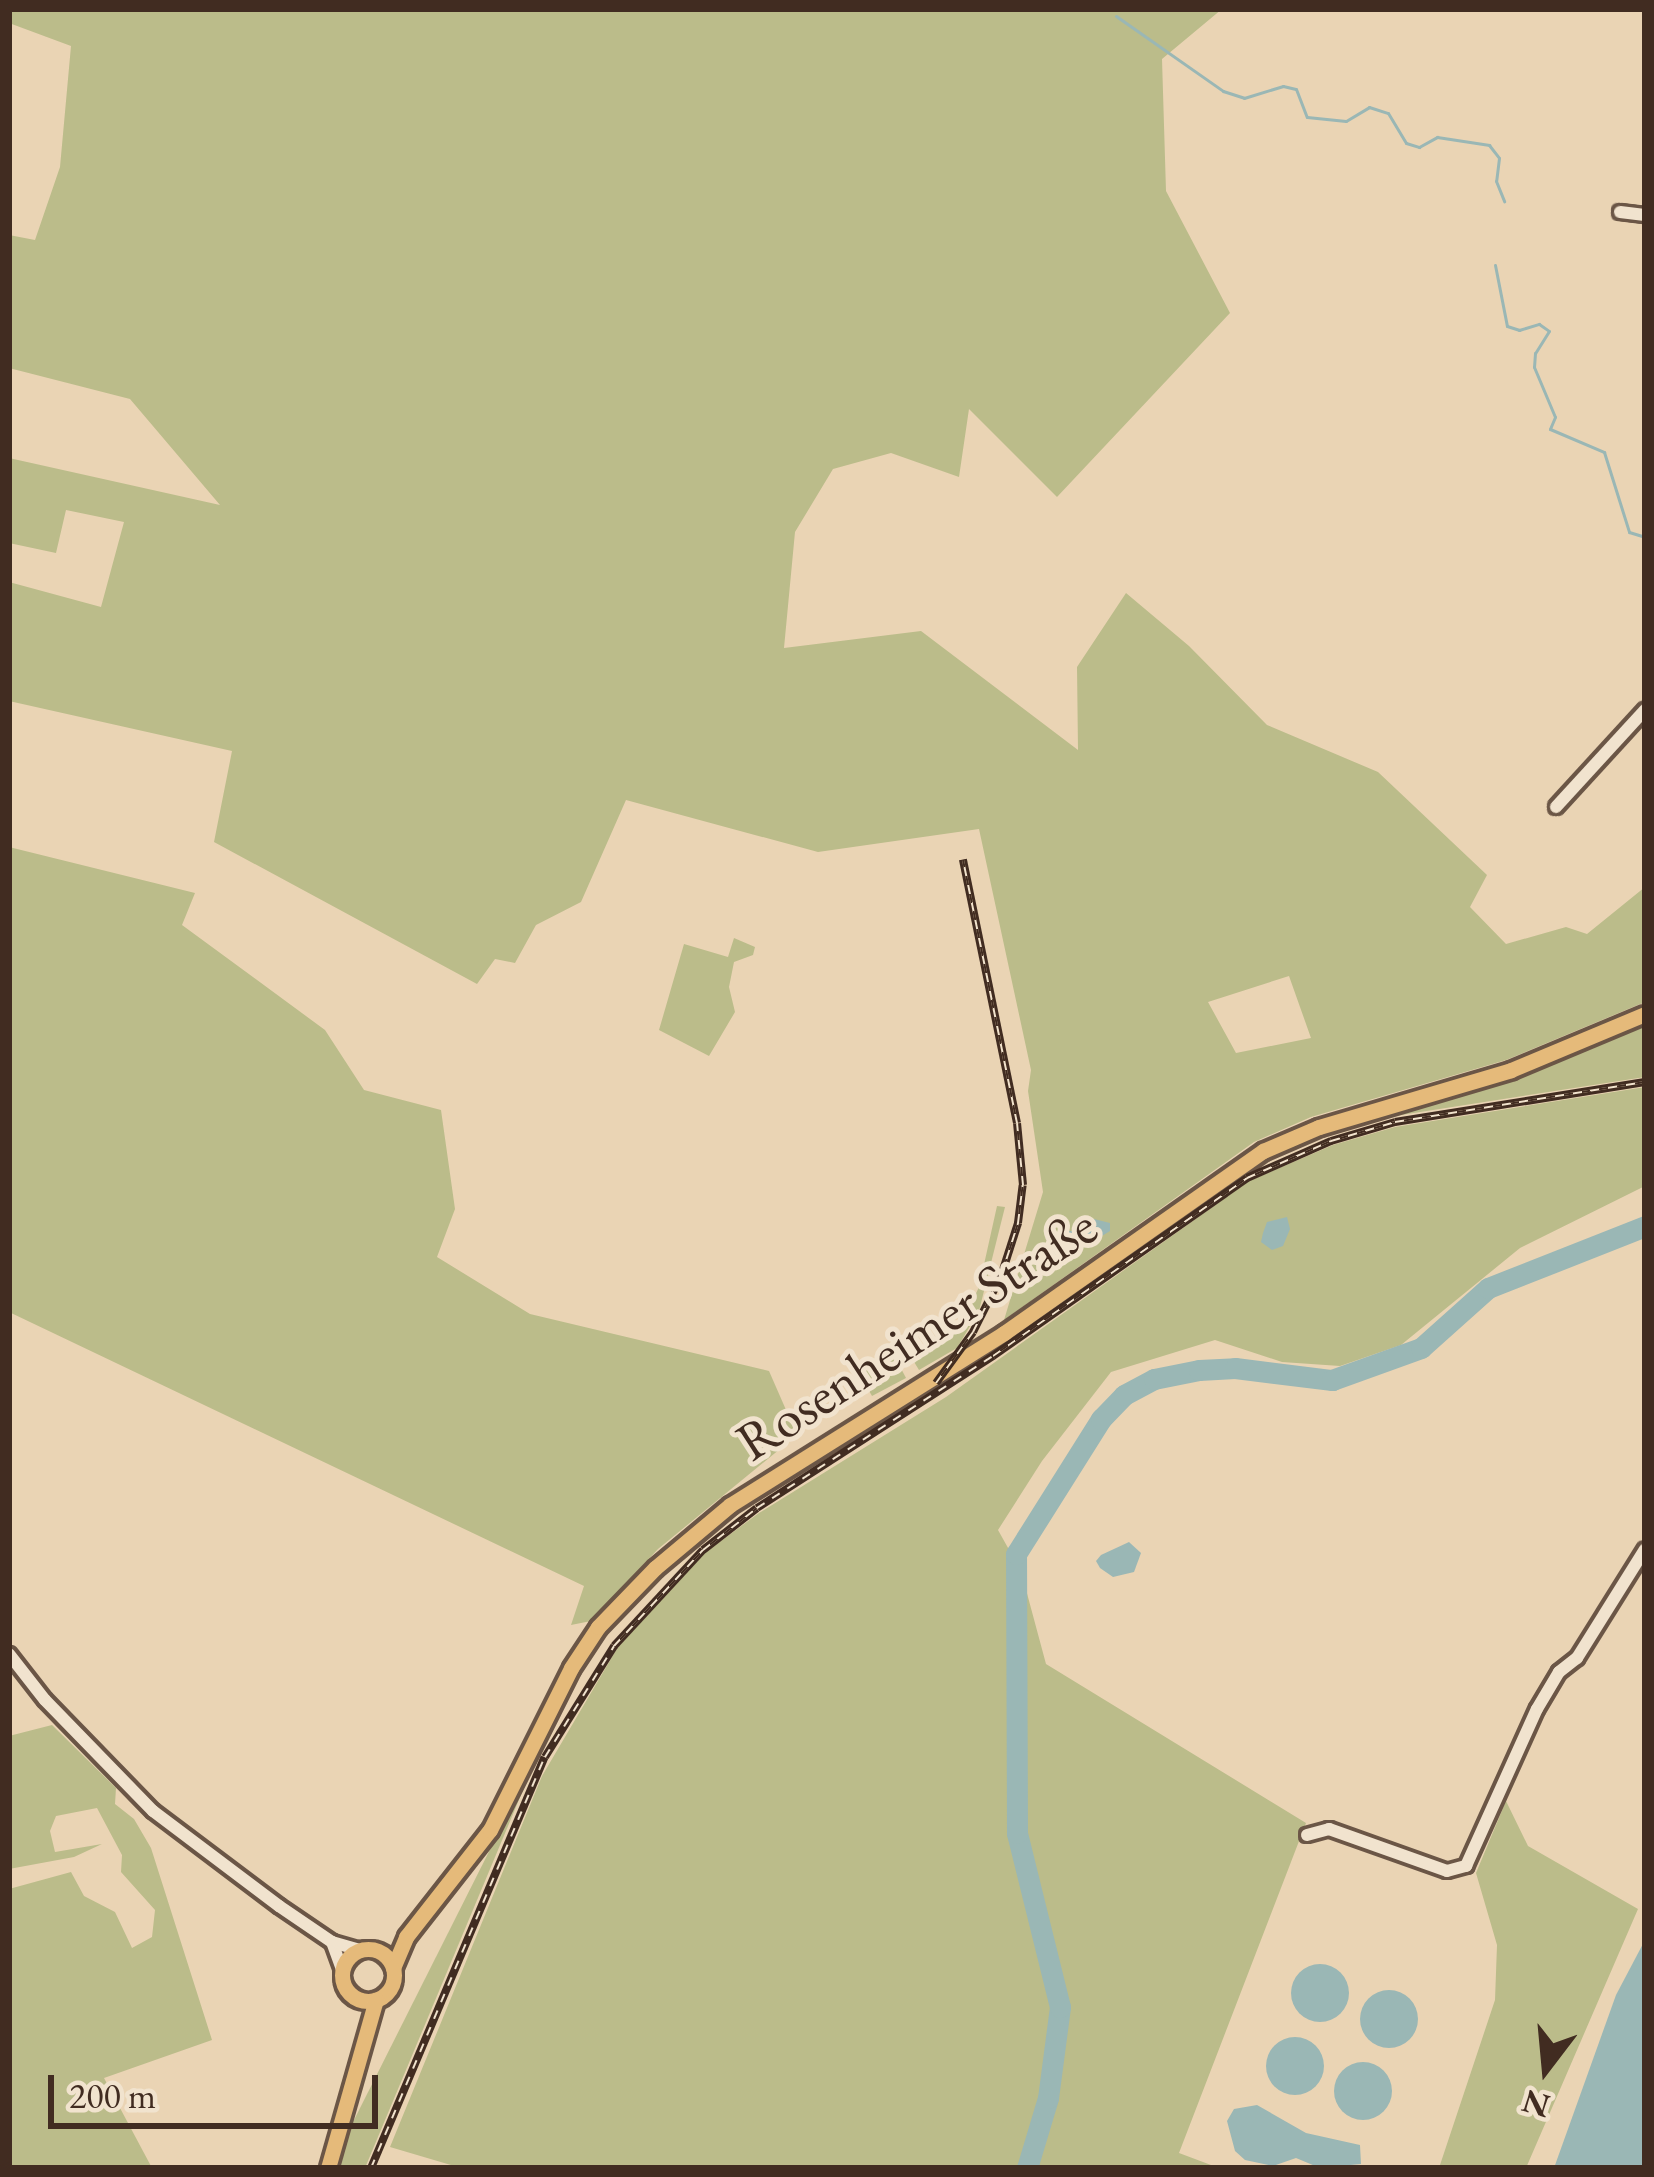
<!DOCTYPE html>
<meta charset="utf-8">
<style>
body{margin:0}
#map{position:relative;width:1654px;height:2177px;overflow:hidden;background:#ead4b4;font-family:"EB Garamond",serif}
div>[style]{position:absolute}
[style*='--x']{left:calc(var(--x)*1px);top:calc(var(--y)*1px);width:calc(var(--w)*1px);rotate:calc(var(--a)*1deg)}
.green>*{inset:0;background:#bbbc8a}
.water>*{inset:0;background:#9ab7b5}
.round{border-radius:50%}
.stream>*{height:3px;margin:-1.5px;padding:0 1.5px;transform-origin:1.5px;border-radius:1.5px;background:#9ab7b5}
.river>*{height:21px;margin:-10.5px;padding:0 10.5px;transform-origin:10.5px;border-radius:10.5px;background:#9ab7b5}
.roads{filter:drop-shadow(3px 0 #6b5646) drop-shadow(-3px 0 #6b5646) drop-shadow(0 3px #6b5646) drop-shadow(0 -3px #6b5646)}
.minor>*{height:12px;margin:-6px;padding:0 6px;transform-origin:6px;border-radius:6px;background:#f1e3ce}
.major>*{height:15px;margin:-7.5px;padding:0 7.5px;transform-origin:7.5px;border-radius:7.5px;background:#e5ba7a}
.major>.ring{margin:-7.5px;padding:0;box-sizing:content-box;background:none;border:15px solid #e5ba7a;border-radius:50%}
.rail>*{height:8px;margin-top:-4px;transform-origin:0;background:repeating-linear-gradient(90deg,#f1e3ce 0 9px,#412c21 0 18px);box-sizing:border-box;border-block:3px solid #412c21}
span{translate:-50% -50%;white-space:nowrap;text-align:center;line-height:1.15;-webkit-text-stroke:10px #f1e3ce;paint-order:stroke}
.street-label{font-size:54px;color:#412c21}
.frame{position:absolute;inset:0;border:12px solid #412c21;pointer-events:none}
.north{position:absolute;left:1486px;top:2009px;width:120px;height:120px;-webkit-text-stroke:9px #f1e3ce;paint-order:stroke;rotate:196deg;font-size:33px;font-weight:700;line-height:48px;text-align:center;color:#412c21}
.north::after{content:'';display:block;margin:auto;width:42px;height:54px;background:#412c21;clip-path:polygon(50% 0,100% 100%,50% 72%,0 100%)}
.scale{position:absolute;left:48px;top:2075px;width:330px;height:54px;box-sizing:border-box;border:6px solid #412c21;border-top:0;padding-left:15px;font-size:36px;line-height:42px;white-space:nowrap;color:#412c21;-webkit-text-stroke:9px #f1e3ce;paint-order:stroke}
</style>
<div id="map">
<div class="green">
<div style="clip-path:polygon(evenodd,9px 9px,1222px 9px,1162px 59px,1166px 191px,1230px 313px,1057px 497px,969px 409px,959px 477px,891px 453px,833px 469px,795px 532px,784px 648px,921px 631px,1078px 750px,1077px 667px,1126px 593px,1189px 646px,1267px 725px,1378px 772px,1487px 875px,1470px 907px,1506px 944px,1566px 927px,1587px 934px,1645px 887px,1645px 1002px,1506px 1060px,1311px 1117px,1254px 1142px,1004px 1320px,1043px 1192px,1028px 1091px,1031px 1070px,979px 829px,818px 852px,626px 800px,581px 902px,536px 925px,515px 963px,495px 959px,477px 984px,214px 842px,232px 751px,9px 701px,9px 582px,101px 607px,124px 522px,66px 510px,56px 553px,9px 543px,9px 458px,220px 505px,130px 399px,9px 368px,9px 235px,35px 240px,60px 167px,71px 46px,9px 23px,9px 9px,1289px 976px,1311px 1038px,1236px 1053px,1208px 1002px,1289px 976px)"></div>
<div style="clip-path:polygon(9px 847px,195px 893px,182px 925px,325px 1030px,364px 1090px,441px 1110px,455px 1209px,437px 1257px,530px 1314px,769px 1371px,797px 1435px,658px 1549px,591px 1621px,571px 1625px,584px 1586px,9px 1312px)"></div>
<div style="clip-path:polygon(734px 938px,755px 947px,753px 955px,734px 962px,729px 987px,735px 1012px,709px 1056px,659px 1030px,684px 944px,728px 957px)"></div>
<div style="clip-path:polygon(1645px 1020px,1645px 1077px,1382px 1118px,1536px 1069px)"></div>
<div style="clip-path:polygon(1645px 1087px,1645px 1186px,1520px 1248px,1401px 1345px,1340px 1366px,1282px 1362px,1215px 1340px,1111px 1372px,1042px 1461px,998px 1530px,1021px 1571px,1046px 1664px,1306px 1823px,1179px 2153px,1219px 2168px,461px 2168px,390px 2147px,542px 1776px,618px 1647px,706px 1552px,759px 1513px,946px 1397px,1249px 1181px,1333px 1145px,1395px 1127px)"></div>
<div style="clip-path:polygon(997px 1206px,1005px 1207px,979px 1311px,957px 1348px,919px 1370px,908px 1352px,946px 1336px,965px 1317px,979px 1287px)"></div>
<div style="clip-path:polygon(887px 1357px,897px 1361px,906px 1378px,872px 1396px,863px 1380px,868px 1363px)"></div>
<div style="clip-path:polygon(52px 1725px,116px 1788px,115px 1804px,134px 1819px,151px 1848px,212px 2040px,104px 2078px,152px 2168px,9px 2168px,9px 1889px,71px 1872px,84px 1896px,115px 1912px,132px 1948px,152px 1937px,155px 1910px,121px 1872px,122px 1855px,97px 1808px,56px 1816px,50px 1831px,55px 1852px,102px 1844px,74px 1857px,9px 1869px,9px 1736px)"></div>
<div style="clip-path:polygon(539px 1752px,365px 2168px,336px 2168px,349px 2130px)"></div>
<div style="clip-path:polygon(1506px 1801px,1528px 1846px,1638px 1909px,1526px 2168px,1439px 2168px,1495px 2000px,1497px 1945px,1476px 1873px)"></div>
</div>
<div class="water">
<div style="clip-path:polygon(1287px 1217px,1290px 1229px,1283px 1246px,1272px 1250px,1261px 1242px,1263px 1233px,1267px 1222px)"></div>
<div style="clip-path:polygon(1090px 1218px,1110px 1223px,1110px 1231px,1058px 1263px,1045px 1259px,1044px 1246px,1066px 1231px,1079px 1231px)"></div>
<div style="clip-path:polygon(1129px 1542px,1141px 1553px,1134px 1572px,1113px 1577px,1100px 1568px,1096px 1561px,1101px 1555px)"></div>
<div style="clip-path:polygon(1645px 1940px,1645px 2168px,1554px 2168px,1616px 1995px)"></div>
<div class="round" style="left:1291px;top:1964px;width:58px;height:58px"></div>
<div class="round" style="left:1360px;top:1990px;width:58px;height:58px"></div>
<div class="round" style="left:1266px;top:2037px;width:58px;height:58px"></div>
<div class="round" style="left:1334px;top:2062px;width:58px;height:58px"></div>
<div style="clip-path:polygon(1257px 2105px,1306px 2133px,1360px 2145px,1361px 2164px,1320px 2168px,1296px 2158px,1273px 2166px,1245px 2160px,1235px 2151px,1227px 2121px,1234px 2109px)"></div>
</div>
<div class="stream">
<div style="--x:1116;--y:16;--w:131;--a:35"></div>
<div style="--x:1223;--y:91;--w:22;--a:18"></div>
<div style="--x:1244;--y:98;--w:41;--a:-17.1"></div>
<div style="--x:1283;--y:86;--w:13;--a:13"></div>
<div style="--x:1296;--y:89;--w:30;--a:69"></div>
<div style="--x:1307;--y:117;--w:39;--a:6"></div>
<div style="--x:1346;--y:121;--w:27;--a:-31"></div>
<div style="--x:1369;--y:107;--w:20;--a:18"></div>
<div style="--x:1388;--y:113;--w:35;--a:59"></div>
<div style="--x:1406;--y:143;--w:14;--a:17"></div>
<div style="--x:1419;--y:147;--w:21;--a:-29"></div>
<div style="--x:1437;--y:137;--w:53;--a:8.7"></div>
<div style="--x:1489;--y:145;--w:16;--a:52"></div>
<div style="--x:1499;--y:158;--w:23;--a:97"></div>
<div style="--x:1496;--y:181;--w:22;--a:68"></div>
<div style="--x:1495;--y:265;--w:62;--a:78.9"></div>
<div style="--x:1507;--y:326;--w:13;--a:18"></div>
<div style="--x:1519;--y:330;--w:21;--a:-17"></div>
<div style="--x:1539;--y:324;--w:12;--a:35"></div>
<div style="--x:1549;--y:331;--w:26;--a:122"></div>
<div style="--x:1535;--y:353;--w:14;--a:94"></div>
<div style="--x:1534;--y:367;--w:54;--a:67.2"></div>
<div style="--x:1555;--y:417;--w:13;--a:113"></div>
<div style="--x:1550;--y:429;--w:59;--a:23.1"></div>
<div style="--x:1604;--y:452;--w:84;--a:72.6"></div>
<div style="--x:1629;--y:532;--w:17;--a:17"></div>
</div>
<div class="river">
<div style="--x:1027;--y:2168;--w:73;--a:-73.3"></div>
<div style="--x:1048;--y:2098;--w:92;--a:-82.5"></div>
<div style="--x:1060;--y:2007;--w:179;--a:-103.9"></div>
<div style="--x:1017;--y:1833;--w:279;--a:-90.2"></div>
<div style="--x:1016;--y:1554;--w:160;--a:-57.8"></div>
<div style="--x:1101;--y:1419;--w:33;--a:-46"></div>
<div style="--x:1124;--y:1395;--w:34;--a:-28"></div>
<div style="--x:1154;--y:1379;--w:46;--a:-11.3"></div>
<div style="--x:1199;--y:1370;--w:36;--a:-3"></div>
<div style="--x:1235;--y:1368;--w:98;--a:7.1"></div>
<div style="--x:1332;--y:1380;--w:95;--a:-19.8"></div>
<div style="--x:1421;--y:1348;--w:90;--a:-41.8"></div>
<div style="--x:1488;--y:1288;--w:169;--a:-21.5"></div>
</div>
<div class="roads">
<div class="minor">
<div style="--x:1620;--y:212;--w:25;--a:7"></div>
<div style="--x:1556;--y:807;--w:132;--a:-47.5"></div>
<div style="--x:9;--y:1654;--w:58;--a:52"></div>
<div style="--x:45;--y:1700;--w:155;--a:45.8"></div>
<div style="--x:153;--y:1811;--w:158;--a:37"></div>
<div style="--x:279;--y:1906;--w:64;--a:34.2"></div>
<div style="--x:332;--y:1942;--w:29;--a:16"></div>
<div style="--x:1307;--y:1835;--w:23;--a:-15"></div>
<div style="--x:1329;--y:1829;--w:125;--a:19.6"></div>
<div style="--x:1447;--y:1871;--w:20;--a:-15"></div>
<div style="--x:1466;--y:1866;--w:172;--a:-65.7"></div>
<div style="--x:1537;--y:1709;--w:43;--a:-59.3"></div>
<div style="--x:1559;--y:1672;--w:23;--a:-38"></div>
<div style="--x:1577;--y:1658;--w:128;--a:-58"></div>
<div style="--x:332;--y:1942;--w:29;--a:70"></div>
</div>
<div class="major">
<div class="ring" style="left:342px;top:1949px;width:37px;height:37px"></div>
<div style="--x:393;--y:1968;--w:34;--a:-67"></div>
<div style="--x:406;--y:1937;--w:136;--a:-51.9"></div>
<div style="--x:490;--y:1830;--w:181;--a:-63.4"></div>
<div style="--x:571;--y:1668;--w:49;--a:-56.6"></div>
<div style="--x:598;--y:1627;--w:82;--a:-46"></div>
<div style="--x:655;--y:1568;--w:98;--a:-40"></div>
<div style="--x:730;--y:1505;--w:324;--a:-32.1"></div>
<div style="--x:1004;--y:1333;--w:317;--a:-35.1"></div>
<div style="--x:1263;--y:1151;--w:61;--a:-23.2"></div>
<div style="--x:1319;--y:1127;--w:200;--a:-16.5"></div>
<div style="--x:1511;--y:1070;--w:145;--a:-22.7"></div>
<div style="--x:328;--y:2168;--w:175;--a:-74.1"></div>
</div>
</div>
<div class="rail">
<div style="--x:936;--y:1383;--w:63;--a:-54"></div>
<div style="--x:973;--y:1332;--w:63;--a:-63.4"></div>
<div style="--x:1001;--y:1276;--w:56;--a:-72.2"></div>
<div style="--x:1018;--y:1223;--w:38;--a:-83"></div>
<div style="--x:1023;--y:1185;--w:62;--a:-95.5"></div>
<div style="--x:1017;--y:1123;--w:269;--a:-101.6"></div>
<div style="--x:371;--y:2168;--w:446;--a:-67.1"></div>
<div style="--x:545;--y:1757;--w:131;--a:-58.1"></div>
<div style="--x:614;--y:1646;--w:131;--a:-47.2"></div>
<div style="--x:703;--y:1550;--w:68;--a:-37.9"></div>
<div style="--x:757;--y:1508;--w:281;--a:-32.8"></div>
<div style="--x:993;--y:1356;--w:310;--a:-35"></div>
<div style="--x:1247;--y:1178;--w:92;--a:-23.8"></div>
<div style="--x:1331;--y:1141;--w:67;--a:-16.5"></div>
<div style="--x:1395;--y:1122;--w:253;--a:-9.1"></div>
</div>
<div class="street-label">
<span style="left:916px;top:1333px;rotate:-33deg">Rosenheimer Straße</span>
</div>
<div class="frame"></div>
<div class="north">N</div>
<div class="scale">200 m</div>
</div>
